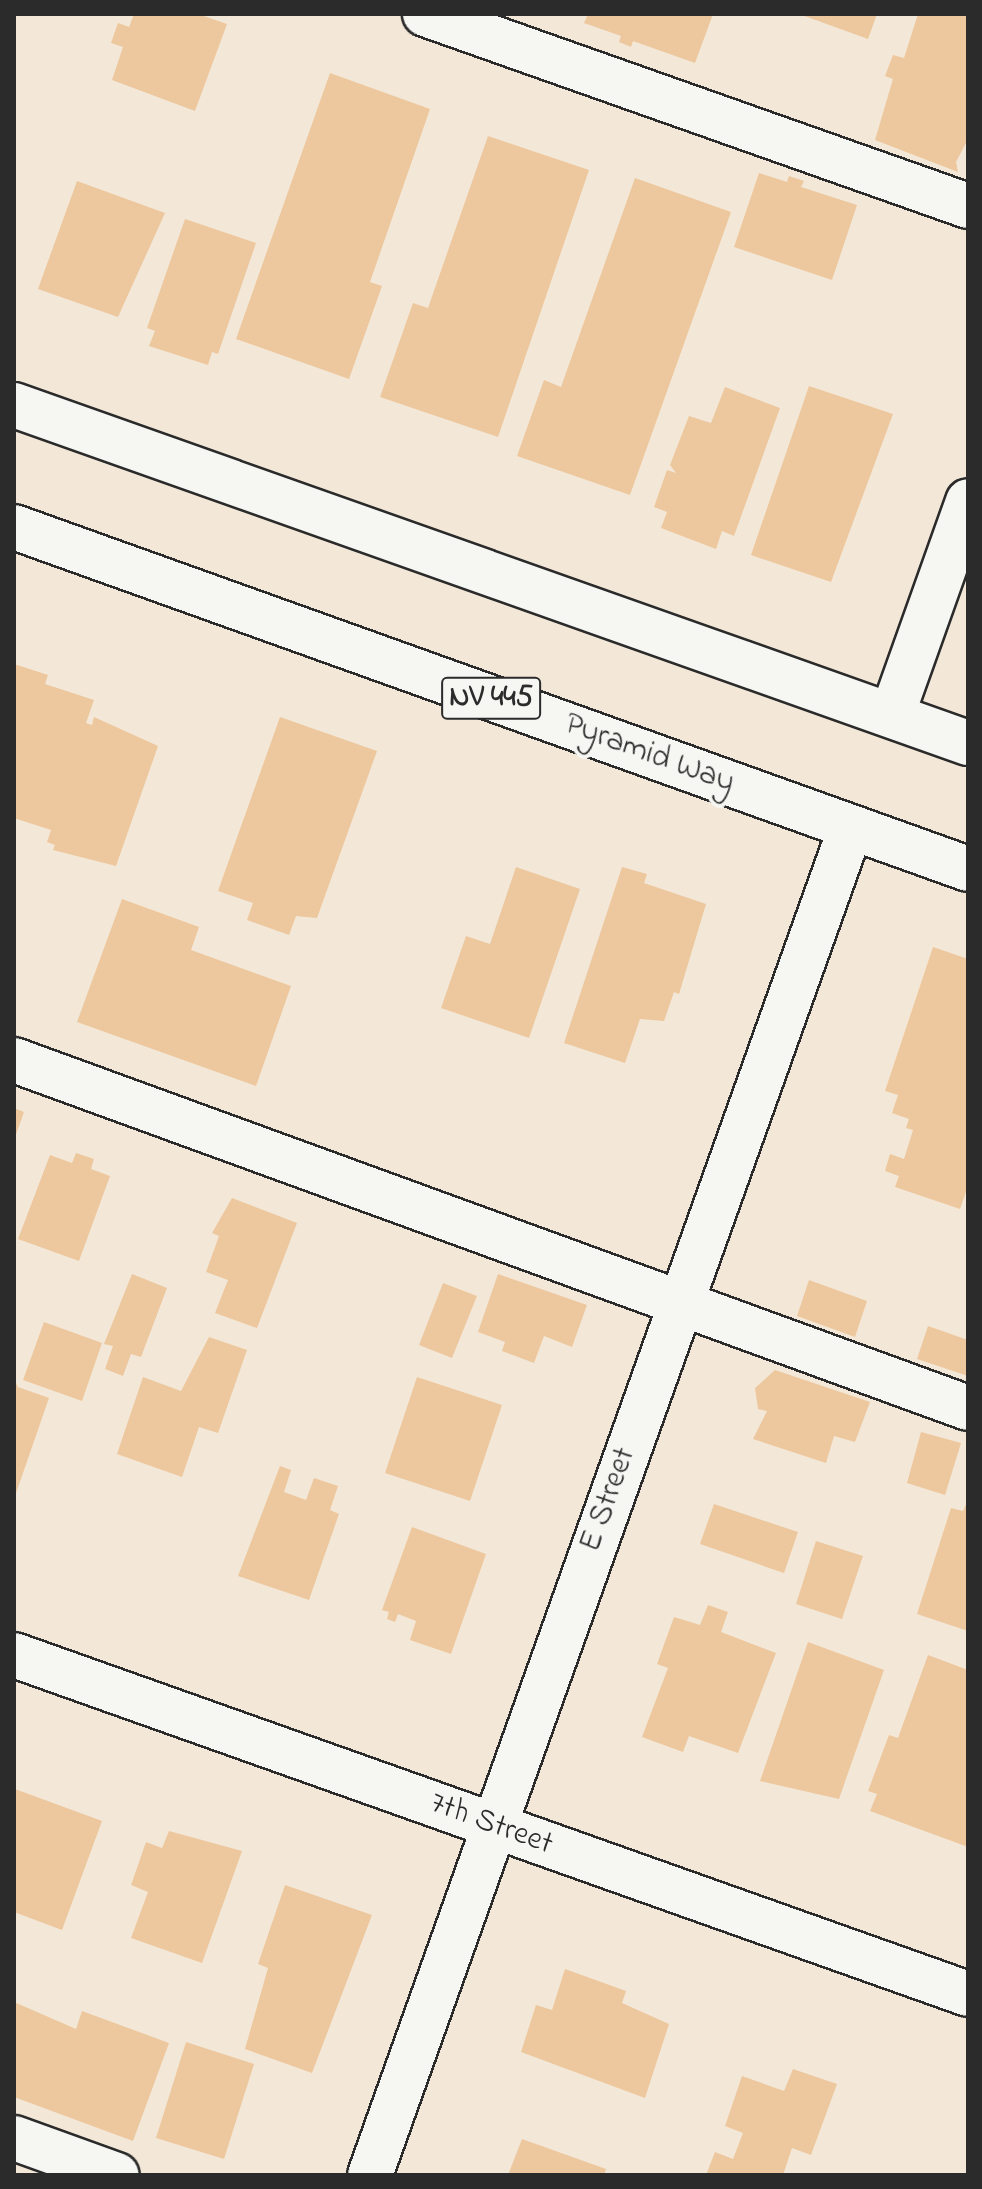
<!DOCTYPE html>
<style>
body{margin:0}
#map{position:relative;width:982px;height:2189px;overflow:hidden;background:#f3e8d8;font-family:"Indie Flower",sans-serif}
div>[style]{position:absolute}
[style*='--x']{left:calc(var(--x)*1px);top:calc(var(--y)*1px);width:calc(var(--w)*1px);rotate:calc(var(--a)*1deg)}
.building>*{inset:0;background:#edc79d}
.roads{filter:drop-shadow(2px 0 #2b2b2b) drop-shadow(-2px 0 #2b2b2b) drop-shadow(0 2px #2b2b2b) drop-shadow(0 -2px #2b2b2b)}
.minor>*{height:44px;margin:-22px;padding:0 22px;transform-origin:22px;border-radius:22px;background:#f6f6f2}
.major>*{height:44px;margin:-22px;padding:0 22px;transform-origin:22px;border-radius:22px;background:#f6f6f2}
span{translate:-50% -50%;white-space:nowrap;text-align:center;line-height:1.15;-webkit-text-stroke:8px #f6f6f2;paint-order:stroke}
.shield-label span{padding:2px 6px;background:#f6f6f2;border:2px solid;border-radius:6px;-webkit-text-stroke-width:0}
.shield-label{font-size:30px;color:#2b2b2b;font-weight:700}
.street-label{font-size:32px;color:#2b2b2b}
.frame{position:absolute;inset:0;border:16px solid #2b2b2b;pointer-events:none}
</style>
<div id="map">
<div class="building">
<div style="clip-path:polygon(134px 14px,198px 14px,227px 24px,195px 111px,112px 80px,123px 47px,111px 43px,118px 23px,129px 27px)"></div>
<div style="clip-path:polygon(588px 14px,713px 14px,695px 63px,633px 41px,631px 47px,619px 42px,621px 36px,584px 23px)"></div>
<div style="clip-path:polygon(799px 14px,877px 14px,868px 39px)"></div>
<div style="clip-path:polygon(918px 14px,968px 14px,968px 139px,956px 162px,958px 172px,875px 140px,893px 79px,885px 76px,893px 55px,904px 58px)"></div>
<div style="clip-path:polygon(330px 73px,430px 109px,370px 282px,382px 286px,349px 379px,236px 339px)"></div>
<div style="clip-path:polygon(488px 136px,589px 170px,498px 437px,380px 397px,413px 303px,428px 308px)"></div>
<div style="clip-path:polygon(759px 173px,787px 182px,789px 176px,804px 181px,801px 187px,857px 205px,832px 280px,734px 247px)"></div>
<div style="clip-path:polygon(635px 178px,731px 212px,630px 495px,517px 456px,544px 380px,561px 387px)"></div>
<div style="clip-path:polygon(77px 181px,165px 213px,118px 317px,38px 289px)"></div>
<div style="clip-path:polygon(185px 219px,256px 243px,218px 354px,212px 352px,208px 365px,149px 346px,155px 331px,147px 328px)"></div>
<div style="clip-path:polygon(809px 386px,893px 414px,831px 582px,751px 555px)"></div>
<div style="clip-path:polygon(725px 387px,780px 408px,734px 536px,722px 531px,716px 549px,661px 528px,667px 512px,654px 507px,667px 470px,676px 473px,670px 465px,689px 416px,711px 423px)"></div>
<div style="clip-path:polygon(14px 664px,48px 675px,45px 684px,94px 700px,86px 723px,92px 725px,94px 717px,158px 746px,116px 866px,53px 850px,55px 845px,47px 842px,51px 830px,14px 818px)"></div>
<div style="clip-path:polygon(280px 717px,377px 751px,317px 918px,296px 916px,289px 935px,247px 920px,253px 903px,218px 891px)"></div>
<div style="clip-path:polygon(516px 867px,580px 889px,529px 1038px,441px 1008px,466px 936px,490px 944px)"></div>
<div style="clip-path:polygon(622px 867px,647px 874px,644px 883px,706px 904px,679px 994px,674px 992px,664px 1021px,640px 1019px,625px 1063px,564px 1043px)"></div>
<div style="clip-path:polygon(122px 899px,199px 927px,191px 950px,291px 986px,256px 1086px,77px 1022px)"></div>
<div style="clip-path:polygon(933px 947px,968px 959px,968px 1186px,960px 1209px,895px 1187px,899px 1176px,885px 1171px,890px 1154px,904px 1159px,913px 1130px,906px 1128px,909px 1119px,892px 1113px,898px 1095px,885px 1091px)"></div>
<div style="clip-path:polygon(14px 1108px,24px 1112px,14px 1140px)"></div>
<div style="clip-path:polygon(76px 1153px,94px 1159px,91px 1169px,110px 1176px,79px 1261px,18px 1239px,50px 1155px,72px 1163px)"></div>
<div style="clip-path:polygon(232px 1198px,297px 1223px,257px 1328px,215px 1313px,228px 1280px,206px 1272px,219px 1236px,212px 1233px)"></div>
<div style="clip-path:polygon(132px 1274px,167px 1288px,141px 1357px,131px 1354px,123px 1376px,105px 1369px,113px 1346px,104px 1344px)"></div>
<div style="clip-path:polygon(498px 1274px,587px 1305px,572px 1347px,544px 1336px,534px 1363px,502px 1351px,505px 1342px,478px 1332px)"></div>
<div style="clip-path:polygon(809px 1280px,867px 1301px,855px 1337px,797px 1316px)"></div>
<div style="clip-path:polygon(443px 1283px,477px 1296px,452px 1358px,419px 1345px)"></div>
<div style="clip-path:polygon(44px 1322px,102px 1343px,82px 1401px,23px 1380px)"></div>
<div style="clip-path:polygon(928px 1326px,968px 1340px,968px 1376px,917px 1359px)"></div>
<div style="clip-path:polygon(209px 1337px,247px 1350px,218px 1433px,199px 1427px,182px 1477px,117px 1454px,143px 1377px,181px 1391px)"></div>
<div style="clip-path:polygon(775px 1370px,870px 1402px,855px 1442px,834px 1436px,826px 1463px,753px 1439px,767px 1411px,758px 1409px,755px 1388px)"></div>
<div style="clip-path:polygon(417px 1377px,502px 1405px,470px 1501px,385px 1473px)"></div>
<div style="clip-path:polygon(14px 1379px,18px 1387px,49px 1398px,14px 1499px)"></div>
<div style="clip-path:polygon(921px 1432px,961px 1443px,945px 1495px,907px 1483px)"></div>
<div style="clip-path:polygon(280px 1466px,291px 1470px,284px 1492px,306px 1500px,314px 1478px,338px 1486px,330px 1510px,339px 1514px,309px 1600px,238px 1576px)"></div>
<div style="clip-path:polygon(968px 1500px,968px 1631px,917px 1614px,951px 1508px,963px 1511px)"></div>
<div style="clip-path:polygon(714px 1504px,798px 1532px,784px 1573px,700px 1544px)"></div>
<div style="clip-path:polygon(412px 1527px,486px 1554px,451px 1654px,410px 1640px,416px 1621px,398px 1614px,395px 1622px,387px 1619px,389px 1612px,382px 1610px)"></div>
<div style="clip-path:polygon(816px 1541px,863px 1556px,842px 1619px,796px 1604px)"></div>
<div style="clip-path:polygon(708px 1605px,728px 1612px,721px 1632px,776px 1653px,738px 1753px,689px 1736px,683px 1752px,642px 1737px,668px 1668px,657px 1664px,674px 1617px,700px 1625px)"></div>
<div style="clip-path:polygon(808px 1642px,884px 1670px,839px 1799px,760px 1781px)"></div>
<div style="clip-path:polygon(928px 1655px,968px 1670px,968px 1847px,870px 1811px,877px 1794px,868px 1791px,889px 1735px,898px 1738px)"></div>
<div style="clip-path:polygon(15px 1789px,102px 1821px,62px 1930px,14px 1912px)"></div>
<div style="clip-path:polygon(169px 1831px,242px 1851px,202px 1963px,131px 1938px,148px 1892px,131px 1885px,146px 1842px,162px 1848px)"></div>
<div style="clip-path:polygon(285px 1885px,372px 1915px,312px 2073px,245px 2049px,268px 1968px,258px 1964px)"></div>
<div style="clip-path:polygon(565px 1969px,626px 1991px,622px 2003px,669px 2024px,645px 2098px,521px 2052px,536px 2005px,552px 2010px)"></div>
<div style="clip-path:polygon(14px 2002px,76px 2029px,82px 2011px,169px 2043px,133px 2141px,14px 2097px)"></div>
<div style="clip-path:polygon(186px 2042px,254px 2064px,224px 2159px,156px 2138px)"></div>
<div style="clip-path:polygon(793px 2069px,837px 2084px,811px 2155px,792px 2148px,783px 2175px,706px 2175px,715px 2152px,733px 2159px,743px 2133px,725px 2126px,742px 2076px,784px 2091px)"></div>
<div style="clip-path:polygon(522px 2139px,606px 2169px,604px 2175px,508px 2175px)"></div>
</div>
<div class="roads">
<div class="minor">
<div style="--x:425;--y:14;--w:576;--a:19.47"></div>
<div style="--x:892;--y:715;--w:227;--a:-70.4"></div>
<div style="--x:14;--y:1060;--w:1015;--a:20.04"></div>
<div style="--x:14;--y:1655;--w:1012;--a:19.56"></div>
<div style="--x:14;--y:2138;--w:109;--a:19.8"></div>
<div style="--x:370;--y:2175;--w:1431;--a:-70.36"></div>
</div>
<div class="major">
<div style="--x:14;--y:405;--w:1012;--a:19.51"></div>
<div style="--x:14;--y:527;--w:1013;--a:19.72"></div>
</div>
</div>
<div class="shield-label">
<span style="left:491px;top:698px">NV 445</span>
</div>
<div class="street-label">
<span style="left:649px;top:755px;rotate:20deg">Pyramid Way</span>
<span style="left:609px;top:1500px;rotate:-70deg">E Street</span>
<span style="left:491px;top:1825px;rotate:20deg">7th Street</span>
</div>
<div class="frame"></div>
</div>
